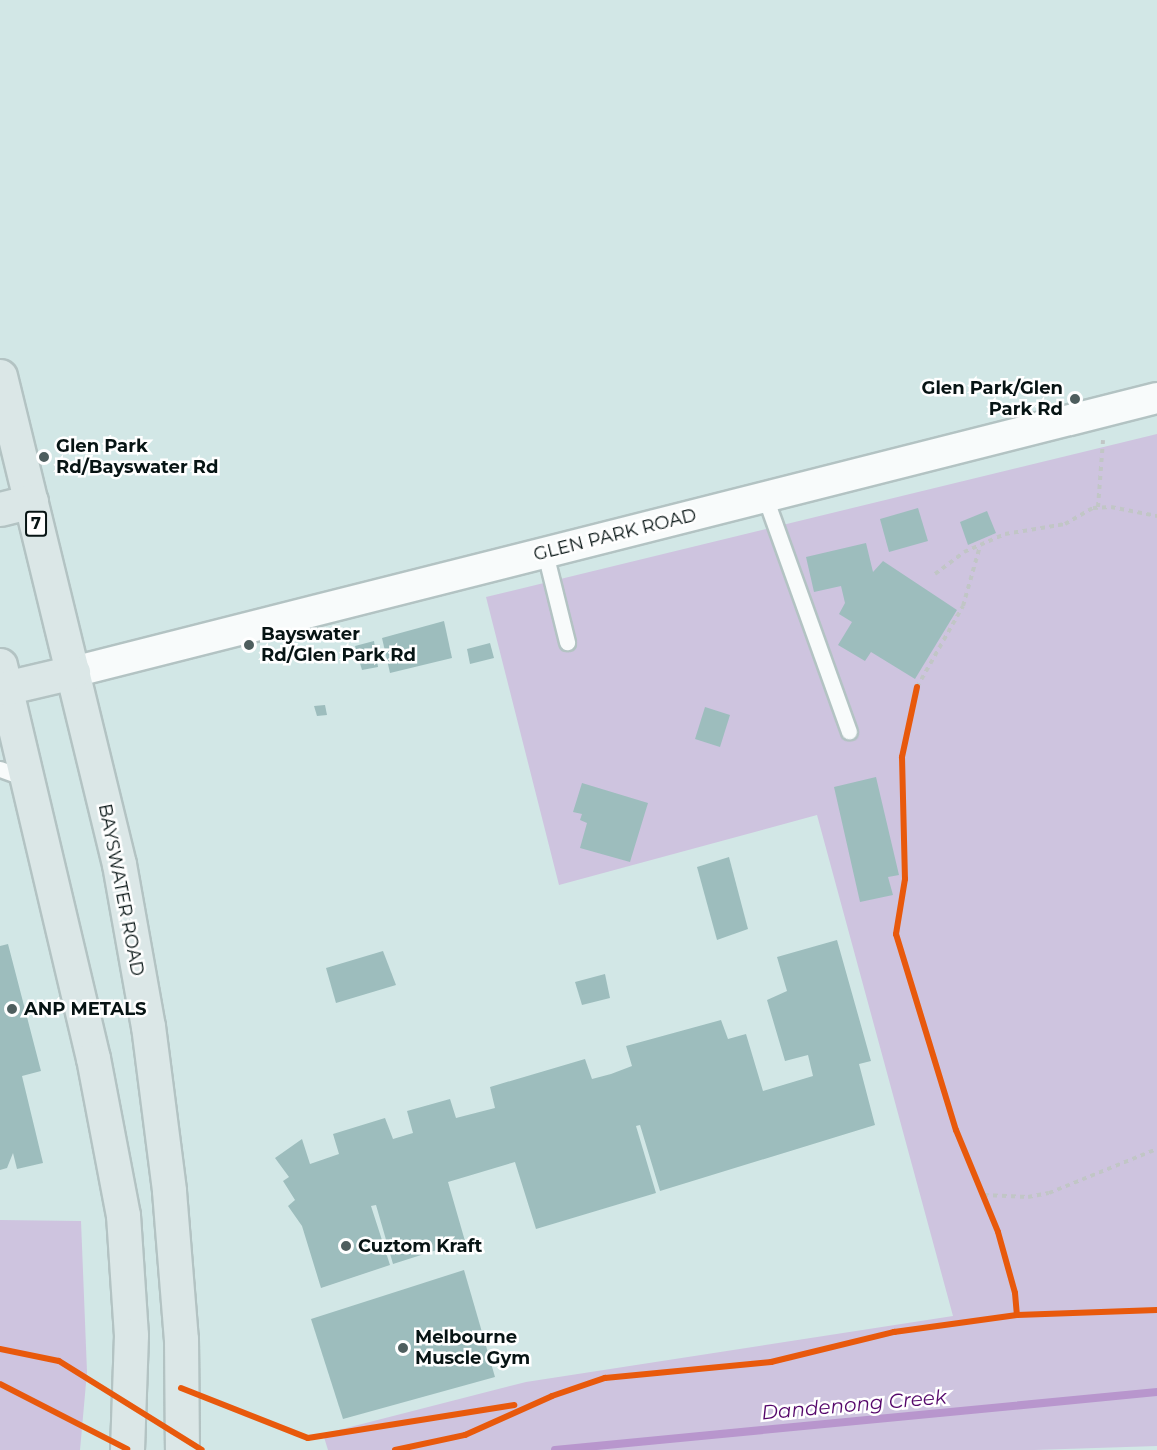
<!DOCTYPE html>
<style>
body{margin:0}
#map{position:relative;width:1157px;height:1450px;overflow:hidden;background:#d2e7e6;font-family:Montserrat,sans-serif}
div>[style]{position:absolute}
[style*='--x']{left:calc(var(--x)*1px);top:calc(var(--y)*1px);width:calc(var(--w)*1px);rotate:calc(var(--a)*1deg)}
.green>*{inset:0;background:#cec4df}
.stream>*{height:8px;margin:-4px;padding:0 4px;transform-origin:4px;border-radius:4px;background:#b896cd}
.building>*{inset:0;background:#9dbdbd}
.path>*{height:4px;margin-top:-2px;transform-origin:0;background:repeating-linear-gradient(90deg,#c1c6c6 0 4.5px,transparent 0 9px)}
.roads{filter:drop-shadow(2px 0 #b3c3c3) drop-shadow(-2px 0 #b3c3c3) drop-shadow(0 2px #b3c3c3) drop-shadow(0 -2px #b3c3c3)}
.lane>*{height:15px;margin:-7.5px;padding:0 7.5px;transform-origin:7.5px;border-radius:7.5px;background:#f8fbfb}
.street>*{height:30px;margin:-15px;padding:0 15px;transform-origin:15px;border-radius:15px;background:#f8fbfb}
.primary>*{height:33px;margin:-16.5px;padding:0 16.5px;transform-origin:16.5px;border-radius:16.5px;background:#dbe7e7}
.cycleway>*{height:6px;margin:-3px;padding:0 3px;transform-origin:3px;border-radius:3px;background:#e8590c}
.dots>*{width:16px;height:16px;translate:-50% -50%;box-sizing:border-box;border:3px solid #fff;border-radius:50%}
span{translate:-50% -50%;white-space:nowrap;text-align:center;line-height:1.15;-webkit-text-stroke:5px #fff;paint-order:stroke}
.shield-label span{padding:2px 4px;background:#fff;border:2px solid;border-radius:4px;-webkit-text-stroke-width:0}
.shield-label{font-size:16px;color:#071414;font-weight:700}
.poi-label{font-size:18px;color:#071414;font-weight:700}
.right{translate:-100% -50%;text-align:right}
.left{translate:0 -50%;text-align:left}
.street-label{font-size:18px;color:#071414}
.water-label{font-size:20px;color:#55076b;font-style:italic}
</style>
<div id="map">
<div class="green">
<div style="clip-path:polygon(1157px 434px,1157px 1446px,1034px 1450px,328px 1450px,323px 1434px,526px 1382px,953px 1316px,817px 815px,559px 885px,486px 597px)"></div>
<div style="clip-path:polygon(0 1220px,81px 1221px,87px 1372px,80px 1450px,0 1450px)"></div>
</div>
<div class="stream">
<div style="--x:555;--y:1450;--w:605;--a:-5.5"></div>
</div>
<div class="building">
<div style="clip-path:polygon(918px 508px,928px 541px,889px 552px,880px 519px)"></div>
<div style="clip-path:polygon(987px 511px,996px 533px,968px 545px,960px 522px)"></div>
<div style="clip-path:polygon(866px 543px,873px 572px,883px 561px,957px 610px,915px 679px,871px 652px,865px 661px,838px 645px,852px 622px,839px 614px,845px 603px,841px 586px,814px 592px,806px 557px)"></div>
<div style="clip-path:polygon(444px 621px,452px 658px,390px 673px,382px 638px)"></div>
<div style="clip-path:polygon(374px 641px,378px 667px,362px 670px,355px 646px)"></div>
<div style="clip-path:polygon(490px 643px,494px 658px,470px 664px,467px 649px)"></div>
<div style="clip-path:polygon(325px 705px,327px 715px,317px 716px,314px 706px)"></div>
<div style="clip-path:polygon(705px 707px,730px 715px,720px 747px,695px 739px)"></div>
<div style="clip-path:polygon(876px 777px,899px 875px,888px 877px,893px 895px,860px 902px,834px 787px)"></div>
<div style="clip-path:polygon(582px 783px,648px 803px,630px 862px,580px 848px,587px 823px,580px 820px,582px 814px,573px 812px)"></div>
<div style="clip-path:polygon(729px 857px,748px 929px,717px 940px,697px 867px)"></div>
<div style="clip-path:polygon(837px 940px,871px 1061px,859px 1064px,875px 1125px,660px 1191px,640px 1125px,636px 1126px,656px 1193px,536px 1229px,515px 1162px,448px 1182px,465px 1241px,393px 1264px,376px 1205px,371px 1206px,390px 1265px,321px 1288px,302px 1226px,288px 1206px,295px 1200px,283px 1181px,289px 1177px,275px 1158px,302px 1139px,310px 1164px,339px 1154px,333px 1134px,385px 1118px,393px 1139px,413px 1133px,407px 1111px,450px 1099px,456px 1118px,495px 1108px,490px 1087px,585px 1059px,592px 1079px,611px 1074px,632px 1066px,626px 1046px,721px 1020px,728px 1039px,746px 1034px,763px 1091px,813px 1076px,808px 1055px,785px 1061px,767px 1000px,787px 991px,777px 957px)"></div>
<div style="clip-path:polygon(8px 944px,41px 1071px,22px 1076px,43px 1163px,17px 1169px,13px 1153px,7px 1168px,0 1170px,0 946px)"></div>
<div style="clip-path:polygon(383px 951px,396px 985px,336px 1003px,326px 968px)"></div>
<div style="clip-path:polygon(605px 974px,610px 998px,582px 1005px,575px 982px)"></div>
<div style="clip-path:polygon(464px 1270px,495px 1377px,343px 1419px,311px 1319px)"></div>
</div>
<div class="path">
<div style="--x:1098;--y:507;--w:67;--a:-85.7"></div>
<div style="--x:935;--y:574;--w:36;--a:-37"></div>
<div style="--x:964;--y:552;--w:45;--a:-23.7"></div>
<div style="--x:1005;--y:534;--w:61;--a:-9.5"></div>
<div style="--x:1065;--y:524;--w:32;--a:-30"></div>
<div style="--x:1093;--y:508;--w:18;--a:-3"></div>
<div style="--x:1111;--y:507;--w:47;--a:11.1"></div>
<div style="--x:917;--y:687;--w:93;--a:-60.4"></div>
<div style="--x:963;--y:606;--w:62;--a:-74.2"></div>
<div style="--x:984;--y:1195;--w:44;--a:2.6"></div>
<div style="--x:1028;--y:1197;--w:21;--a:-11"></div>
<div style="--x:1049;--y:1193;--w:117;--a:-22.2"></div>
</div>
<div class="roads">
<div class="lane">
<div style="--x:765;--y:497;--w:249;--a:70.3"></div>
<div style="--x:545;--y:553;--w:92;--a:76.1"></div>
<div style="--x:0;--y:769;--w:30;--a:20"></div>
</div>
<div class="street">
<div style="--x:73;--y:672;--w:1118;--a:-14.19"></div>
</div>
<div class="primary">
<div style="--x:0;--y:376;--w:502;--a:76.3"></div>
<div style="--x:119;--y:864;--w:165;--a:79.9"></div>
<div style="--x:148;--y:1026;--w:166;--a:82.7"></div>
<div style="--x:169;--y:1191;--w:148;--a:85.4"></div>
<div style="--x:181;--y:1339;--w:111;--a:89.5"></div>
<div style="--x:0;--y:509;--w:32;--a:-14"></div>
<div style="--x:0;--y:665;--w:404;--a:76.7"></div>
<div style="--x:93;--y:1058;--w:160;--a:79.2"></div>
<div style="--x:123;--y:1215;--w:120;--a:86.2"></div>
<div style="--x:131;--y:1335;--w:115;--a:92"></div>
<div style="--x:5;--y:688;--w:70;--a:-13.2"></div>
</div>
</div>
<div class="cycleway">
<div style="--x:917;--y:687;--w:72;--a:102.1"></div>
<div style="--x:902;--y:757;--w:122;--a:88.6"></div>
<div style="--x:905;--y:879;--w:56;--a:99.3"></div>
<div style="--x:896;--y:934;--w:205;--a:73"></div>
<div style="--x:956;--y:1130;--w:110;--a:67.6"></div>
<div style="--x:998;--y:1232;--w:63;--a:74.4"></div>
<div style="--x:1015;--y:1293;--w:22;--a:85"></div>
<div style="--x:0;--y:1349;--w:60;--a:11.5"></div>
<div style="--x:59;--y:1361;--w:168;--a:31.9"></div>
<div style="--x:0;--y:1384;--w:143;--a:27.1"></div>
<div style="--x:181;--y:1388;--w:136;--a:21.5"></div>
<div style="--x:308;--y:1438;--w:209;--a:-9.1"></div>
<div style="--x:395;--y:1450;--w:72;--a:-12.1"></div>
<div style="--x:465;--y:1435;--w:95;--a:-24.1"></div>
<div style="--x:552;--y:1396;--w:56;--a:-18.8"></div>
<div style="--x:605;--y:1378;--w:167;--a:-5.5"></div>
<div style="--x:771;--y:1362;--w:127;--a:-13.7"></div>
<div style="--x:894;--y:1332;--w:124;--a:-7.9"></div>
<div style="--x:1017;--y:1315;--w:140;--a:-2"></div>
</div>
<div class="dots">
<div style="left:1075px;top:399px;background:#4e5e5e"></div>
<div style="left:44px;top:457px;background:#4e5e5e"></div>
<div style="left:249px;top:645px;background:#4e5e5e"></div>
<div style="left:12px;top:1009px;background:#4e5e5e"></div>
<div style="left:346px;top:1246px;background:#4e5e5e"></div>
<div style="left:403px;top:1348px;background:#4e5e5e"></div>
</div>
<div class="shield-label">
<span style="left:36px;top:524px">7</span>
</div>
<div class="poi-label">
<span class="right" style="left:1063px;top:399px">Glen Park/Glen<br>Park Rd</span>
<span class="left" style="left:56px;top:457px">Glen Park<br>Rd/Bayswater Rd</span>
<span class="left" style="left:261px;top:645px">Bayswater<br>Rd/Glen Park Rd</span>
<span class="left" style="left:24px;top:1009px">ANP METALS</span>
<span class="left" style="left:358px;top:1246px">Cuztom Kraft</span>
<span class="left" style="left:415px;top:1348px">Melbourne<br>Muscle Gym</span>
</div>
<div class="street-label">
<span style="left:615px;top:535px;rotate:-14deg">GLEN PARK ROAD</span>
<span style="left:121px;top:890px;rotate:79deg">BAYSWATER ROAD</span>
</div>
<div class="water-label">
<span style="left:854px;top:1405px;rotate:-5deg">Dandenong Creek</span>
</div>
</div>
